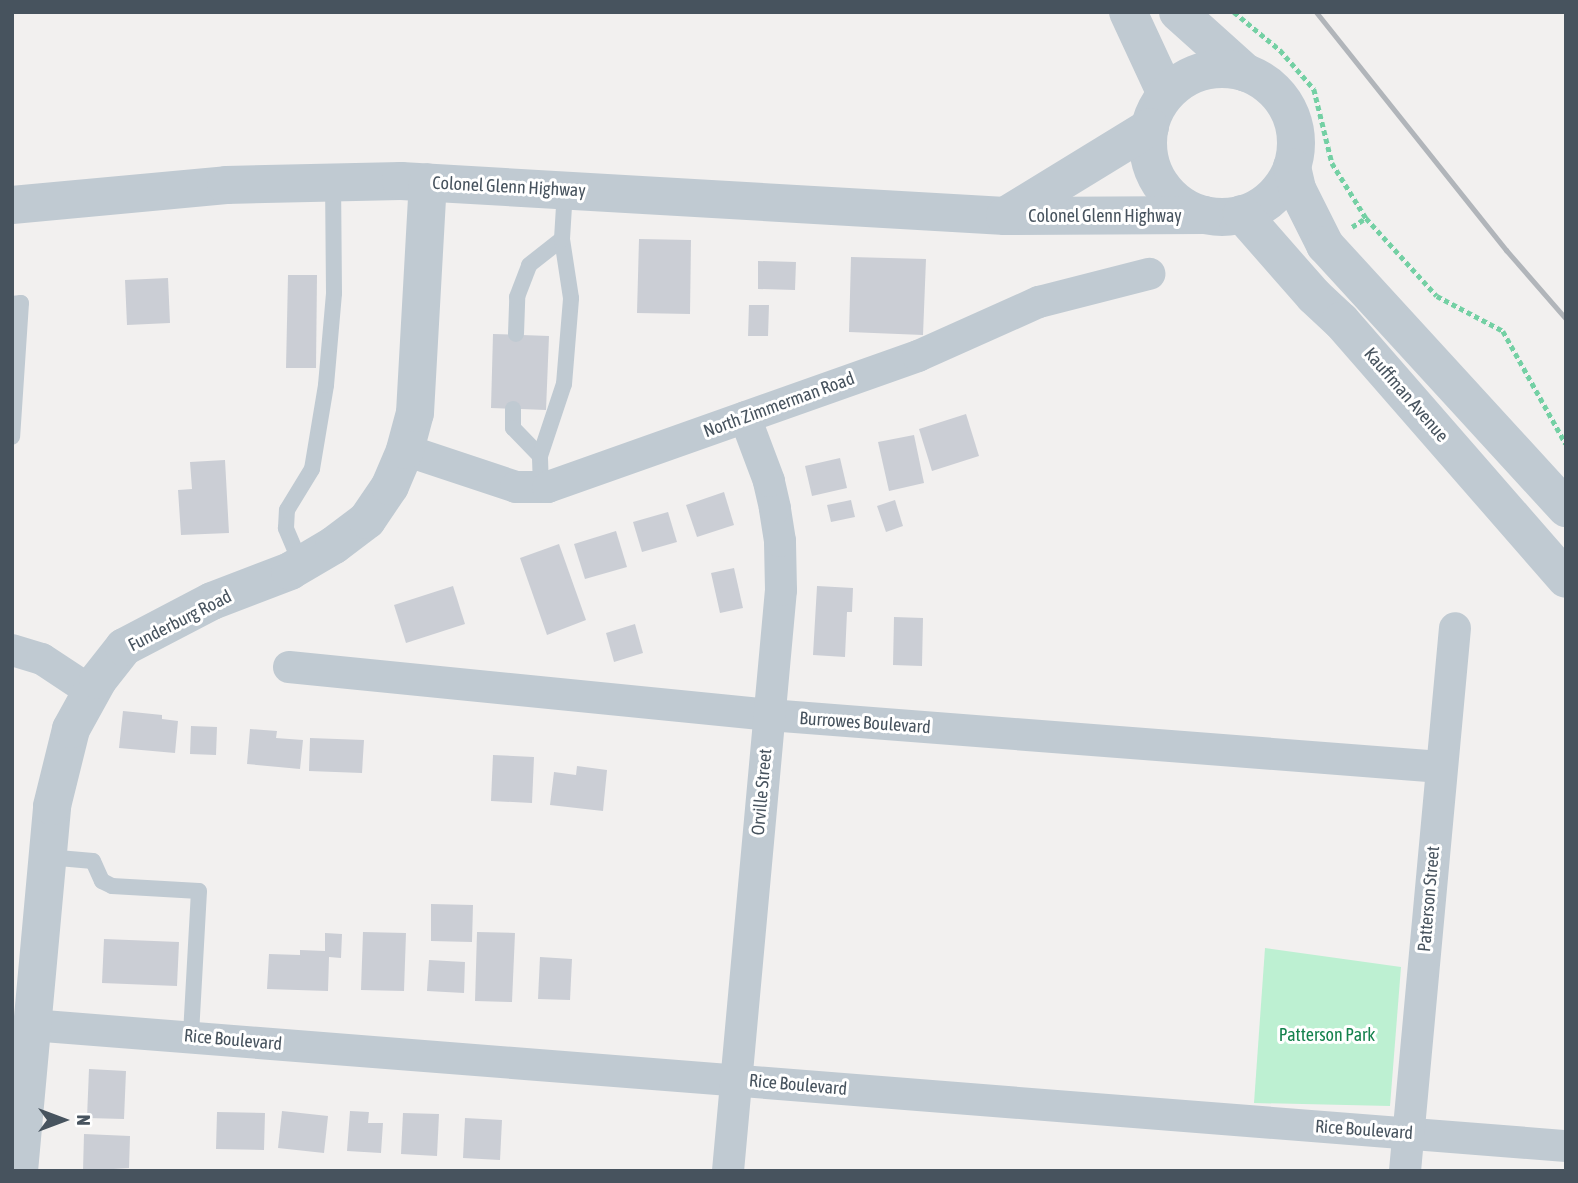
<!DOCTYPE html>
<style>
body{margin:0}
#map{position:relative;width:1578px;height:1183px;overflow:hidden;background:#f2f0ef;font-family:"Asap Condensed",sans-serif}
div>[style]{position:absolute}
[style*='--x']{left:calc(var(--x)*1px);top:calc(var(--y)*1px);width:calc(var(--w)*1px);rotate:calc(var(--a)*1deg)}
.green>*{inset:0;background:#bdf0d2}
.building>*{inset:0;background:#cbced5}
.path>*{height:4.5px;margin-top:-2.25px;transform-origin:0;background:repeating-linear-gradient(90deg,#74d0a4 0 5px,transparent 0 8.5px)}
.service>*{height:16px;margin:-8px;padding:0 8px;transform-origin:8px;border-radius:8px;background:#c0cad2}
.minor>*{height:32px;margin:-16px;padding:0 16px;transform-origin:16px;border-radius:16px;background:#c0cad2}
.tertiary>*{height:38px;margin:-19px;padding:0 19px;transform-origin:19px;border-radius:19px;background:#c0cad2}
.tertiary>.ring{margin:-19px;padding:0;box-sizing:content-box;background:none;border:38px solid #c0cad2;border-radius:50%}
.rail>*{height:5px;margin:-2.5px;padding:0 2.5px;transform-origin:2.5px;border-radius:2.5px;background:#b1b5ba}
span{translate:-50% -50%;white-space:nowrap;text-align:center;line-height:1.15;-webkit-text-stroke:6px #fff;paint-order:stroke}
.street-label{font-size:18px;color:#47535e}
.park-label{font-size:18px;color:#15824d}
.frame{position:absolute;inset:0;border:14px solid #47535e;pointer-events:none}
.north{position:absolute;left:28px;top:1085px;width:70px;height:70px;-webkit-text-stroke:5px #fff;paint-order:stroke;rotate:90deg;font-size:19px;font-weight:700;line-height:28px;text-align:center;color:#47535e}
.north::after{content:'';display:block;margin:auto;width:24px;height:32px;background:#47535e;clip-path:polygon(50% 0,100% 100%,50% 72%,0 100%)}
</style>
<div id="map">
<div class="green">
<div style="clip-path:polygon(1265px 948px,1401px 967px,1390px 1106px,1254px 1103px)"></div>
</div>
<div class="building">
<div style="clip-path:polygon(639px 239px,691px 240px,690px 314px,637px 313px)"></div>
<div style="clip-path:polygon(851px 257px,926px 259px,923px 335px,849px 332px)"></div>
<div style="clip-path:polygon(758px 261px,796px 262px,795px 290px,758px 289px)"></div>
<div style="clip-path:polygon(288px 275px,317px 275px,316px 368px,286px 368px)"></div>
<div style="clip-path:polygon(168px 278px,170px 323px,127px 325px,125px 280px)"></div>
<div style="clip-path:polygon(749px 305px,769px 305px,768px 336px,748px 336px)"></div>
<div style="clip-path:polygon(493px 334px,549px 336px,546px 410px,491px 408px)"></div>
<div style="clip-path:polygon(966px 414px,979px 456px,932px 471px,919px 429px)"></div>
<div style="clip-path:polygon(914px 435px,924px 483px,889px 491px,878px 442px)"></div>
<div style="clip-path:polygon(840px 458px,847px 488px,812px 496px,805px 466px)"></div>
<div style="clip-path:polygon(225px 460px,229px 533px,181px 535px,178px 490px,192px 489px,190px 462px)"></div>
<div style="clip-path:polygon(724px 492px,734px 525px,697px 537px,686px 505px)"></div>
<div style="clip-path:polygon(851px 500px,855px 517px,831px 522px,827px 505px)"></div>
<div style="clip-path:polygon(895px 500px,903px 526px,886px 532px,877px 506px)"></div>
<div style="clip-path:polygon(668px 512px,677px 542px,642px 552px,633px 522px)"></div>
<div style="clip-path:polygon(616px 531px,627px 567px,585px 579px,574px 544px)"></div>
<div style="clip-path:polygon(559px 544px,586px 620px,547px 635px,520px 558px)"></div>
<div style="clip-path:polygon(734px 568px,743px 608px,720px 613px,711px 573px)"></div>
<div style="clip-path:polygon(453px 586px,465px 624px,406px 643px,394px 605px)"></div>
<div style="clip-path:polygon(817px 586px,853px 588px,852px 612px,847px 612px,845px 657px,813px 655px)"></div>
<div style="clip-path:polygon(894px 617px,923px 618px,922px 666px,893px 665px)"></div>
<div style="clip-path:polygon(635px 624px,643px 653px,614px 662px,606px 633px)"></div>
<div style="clip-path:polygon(123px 711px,162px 715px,162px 719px,178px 721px,175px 753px,119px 748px)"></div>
<div style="clip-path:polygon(191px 726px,217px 727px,216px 755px,190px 754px)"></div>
<div style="clip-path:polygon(250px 729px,277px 731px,276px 738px,303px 740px,300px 769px,247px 764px)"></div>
<div style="clip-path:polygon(310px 738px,364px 740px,362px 773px,309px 771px)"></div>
<div style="clip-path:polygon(493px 755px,534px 757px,532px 803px,491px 801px)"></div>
<div style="clip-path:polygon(577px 766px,607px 770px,603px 811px,550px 805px,554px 772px,576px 775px)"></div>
<div style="clip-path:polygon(431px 904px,473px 905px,472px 942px,431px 941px)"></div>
<div style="clip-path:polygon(363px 932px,406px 933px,404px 991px,361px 990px)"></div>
<div style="clip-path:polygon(477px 932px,515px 933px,512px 1002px,475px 1001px)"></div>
<div style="clip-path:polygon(325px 933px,342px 934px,341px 958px,329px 957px,328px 991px,267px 989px,269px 954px,300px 955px,300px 950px,325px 951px)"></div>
<div style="clip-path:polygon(104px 939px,179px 942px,177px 986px,102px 983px)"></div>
<div style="clip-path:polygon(540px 957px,572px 959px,570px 1000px,538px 999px)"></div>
<div style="clip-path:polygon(429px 960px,465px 962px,464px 993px,427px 991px)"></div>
<div style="clip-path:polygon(89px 1069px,126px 1071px,124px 1119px,87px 1118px)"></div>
<div style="clip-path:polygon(282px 1111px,328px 1116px,324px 1153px,278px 1148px)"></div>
<div style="clip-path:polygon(350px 1111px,369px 1112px,368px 1123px,383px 1123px,381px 1153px,347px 1151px)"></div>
<div style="clip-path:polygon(217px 1112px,265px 1113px,264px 1150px,216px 1149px)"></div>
<div style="clip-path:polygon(403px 1113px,439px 1114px,437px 1156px,401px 1154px)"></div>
<div style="clip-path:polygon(465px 1118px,502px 1120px,500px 1160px,463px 1158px)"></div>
<div style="clip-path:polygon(84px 1134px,130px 1136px,129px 1168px,83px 1171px)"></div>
</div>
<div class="path">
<div style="--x:1234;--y:12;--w:60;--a:39.6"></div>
<div style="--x:1280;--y:50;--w:52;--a:48.9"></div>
<div style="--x:1314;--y:89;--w:76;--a:76.3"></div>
<div style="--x:1332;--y:163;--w:65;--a:58.3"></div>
<div style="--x:1366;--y:218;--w:105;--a:47.7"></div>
<div style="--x:1437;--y:296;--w:75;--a:27.9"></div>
<div style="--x:1503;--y:331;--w:129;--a:60.9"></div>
<div style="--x:1352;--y:227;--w:17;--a:-33"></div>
</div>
<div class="service">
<div style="--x:12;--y:304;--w:9;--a:-6"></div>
<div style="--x:21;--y:303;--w:134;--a:93.8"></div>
<div style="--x:516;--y:334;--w:37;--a:-88"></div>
<div style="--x:517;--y:297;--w:34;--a:-69"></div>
<div style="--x:529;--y:265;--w:42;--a:-38.2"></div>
<div style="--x:513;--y:409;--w:19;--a:90"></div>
<div style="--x:513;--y:428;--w:39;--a:46"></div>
<div style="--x:541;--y:487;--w:31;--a:-92"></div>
<div style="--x:540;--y:456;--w:76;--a:-71.6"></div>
<div style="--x:564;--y:384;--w:86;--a:-85.3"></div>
<div style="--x:571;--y:298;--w:60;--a:-98.7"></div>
<div style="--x:562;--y:239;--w:49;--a:-86.5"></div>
<div style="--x:301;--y:564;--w:39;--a:-113"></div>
<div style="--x:286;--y:528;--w:18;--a:-87"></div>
<div style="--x:287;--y:510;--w:48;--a:-58.6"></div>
<div style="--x:312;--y:469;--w:85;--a:-80.5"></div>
<div style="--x:326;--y:385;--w:92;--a:-85"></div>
<div style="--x:334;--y:293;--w:110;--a:-90.5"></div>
<div style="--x:47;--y:857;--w:46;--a:5"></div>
<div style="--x:93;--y:861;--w:22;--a:66"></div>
<div style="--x:102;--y:881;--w:11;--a:27"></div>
<div style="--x:112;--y:886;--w:87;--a:3.3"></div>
<div style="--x:199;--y:891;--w:145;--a:93.2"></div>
</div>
<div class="minor">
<div style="--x:405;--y:450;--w:117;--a:18.4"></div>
<div style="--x:516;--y:487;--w:32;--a:0"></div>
<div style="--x:548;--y:487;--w:393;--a:-19.5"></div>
<div style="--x:918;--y:356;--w:133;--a:-24.1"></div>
<div style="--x:1039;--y:302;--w:114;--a:-14.3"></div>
<div style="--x:12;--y:650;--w:31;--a:17"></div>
<div style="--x:42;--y:659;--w:60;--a:33.4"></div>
<div style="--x:289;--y:667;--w:482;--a:5.7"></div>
<div style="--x:769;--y:715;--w:674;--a:4.42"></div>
<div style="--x:31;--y:1025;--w:1540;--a:4.51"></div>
<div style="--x:728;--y:1171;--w:583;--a:-84.79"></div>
<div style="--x:781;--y:590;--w:49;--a:-91.2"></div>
<div style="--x:780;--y:541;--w:33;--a:-99"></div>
<div style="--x:775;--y:508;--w:28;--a:-103"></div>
<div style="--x:769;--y:481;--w:68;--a:-110.6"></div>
<div style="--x:1405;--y:1171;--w:545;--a:-84.74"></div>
</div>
<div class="tertiary">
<div style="--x:1128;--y:12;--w:90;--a:65.1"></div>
<div style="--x:1178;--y:12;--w:91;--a:41.9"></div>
<div class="ring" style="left:1148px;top:69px;width:110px;height:110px"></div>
<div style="--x:1292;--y:167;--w:23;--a:77"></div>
<div style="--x:1297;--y:189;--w:63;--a:63.4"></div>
<div style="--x:1325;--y:245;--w:357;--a:47.5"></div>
<div style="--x:12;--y:205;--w:215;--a:-5.3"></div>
<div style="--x:226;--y:185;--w:175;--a:-1.3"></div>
<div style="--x:401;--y:181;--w:605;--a:3.32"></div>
<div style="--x:1005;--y:216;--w:199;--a:-0.3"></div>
<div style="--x:1242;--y:214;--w:109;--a:48.7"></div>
<div style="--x:1314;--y:296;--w:37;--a:43"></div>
<div style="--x:1341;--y:321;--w:342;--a:48.9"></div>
<div style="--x:1005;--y:216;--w:170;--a:-31.5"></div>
<div style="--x:19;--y:1171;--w:366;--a:-84.8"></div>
<div style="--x:52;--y:806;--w:79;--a:-76.1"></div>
<div style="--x:71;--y:729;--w:56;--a:-61.1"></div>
<div style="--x:98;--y:680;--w:42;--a:-51.8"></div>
<div style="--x:124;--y:647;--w:99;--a:-27.6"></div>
<div style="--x:212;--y:601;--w:84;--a:-21"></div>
<div style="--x:290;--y:571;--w:51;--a:-30.6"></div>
<div style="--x:334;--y:545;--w:41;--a:-37.1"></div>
<div style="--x:367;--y:520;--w:41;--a:-55.9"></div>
<div style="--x:390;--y:486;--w:39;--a:-67"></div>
<div style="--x:405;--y:450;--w:38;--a:-75"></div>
<div style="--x:415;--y:413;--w:231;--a:-86.8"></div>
</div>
<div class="rail">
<div style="--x:1316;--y:12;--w:305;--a:51.4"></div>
<div style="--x:1506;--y:250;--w:91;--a:49"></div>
</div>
<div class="street-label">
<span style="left:509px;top:187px;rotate:3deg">Colonel Glenn Highway</span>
<span style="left:1105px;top:216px">Colonel Glenn Highway</span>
<span style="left:1406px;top:395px;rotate:49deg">Kauffman Avenue</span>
<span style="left:779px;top:405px;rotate:-20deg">North Zimmerman Road</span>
<span style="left:180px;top:621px;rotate:-27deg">Funderburg Road</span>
<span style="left:865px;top:723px;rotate:4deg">Burrowes Boulevard</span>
<span style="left:762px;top:792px;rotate:-85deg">Orville Street</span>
<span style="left:1429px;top:899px;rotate:-85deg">Patterson Street</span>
<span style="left:233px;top:1040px;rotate:5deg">Rice Boulevard</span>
<span style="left:798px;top:1085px;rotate:5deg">Rice Boulevard</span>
<span style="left:1364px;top:1130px;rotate:4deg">Rice Boulevard</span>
</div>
<div class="park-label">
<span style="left:1327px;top:1035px">Patterson Park</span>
</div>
<div class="frame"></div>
<div class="north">N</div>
</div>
